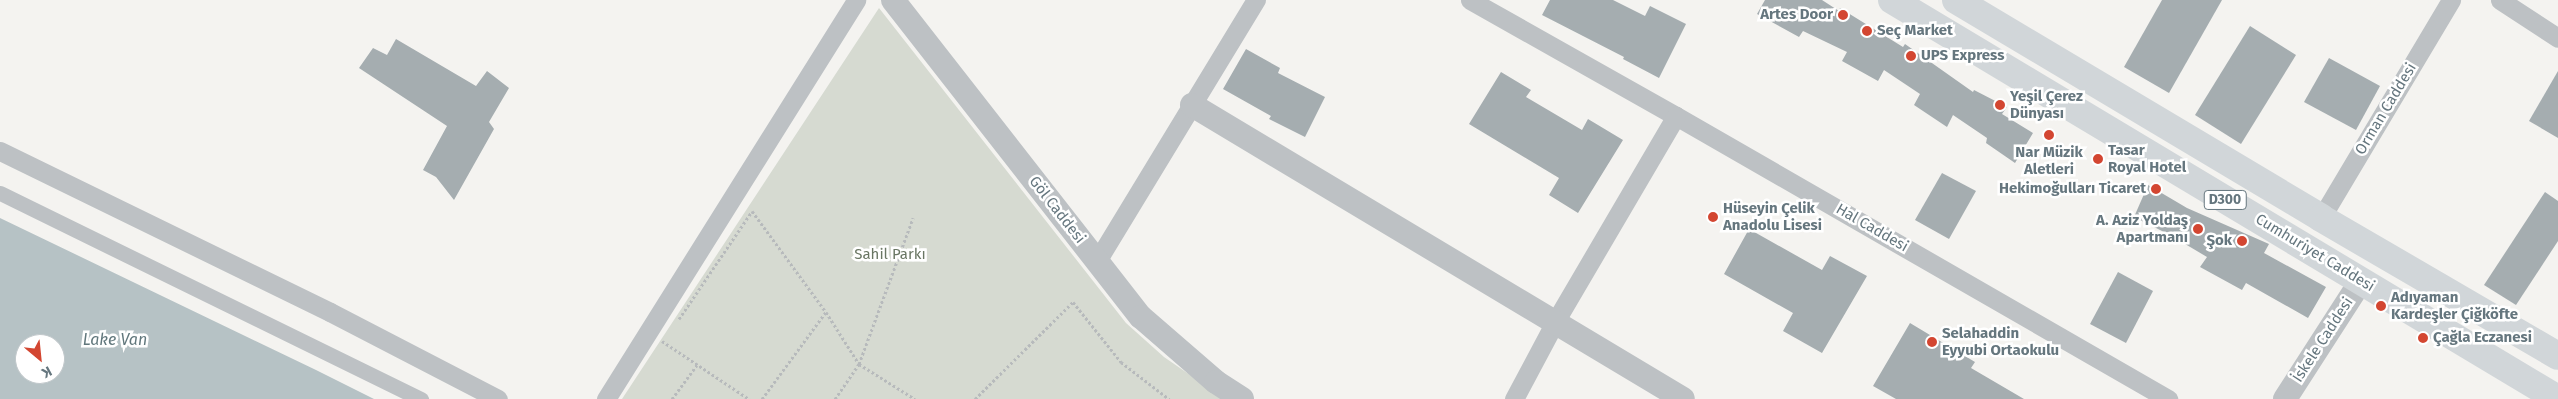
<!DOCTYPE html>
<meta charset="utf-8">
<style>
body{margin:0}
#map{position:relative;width:2558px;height:399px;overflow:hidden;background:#f4f3f0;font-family:"Fira Sans",sans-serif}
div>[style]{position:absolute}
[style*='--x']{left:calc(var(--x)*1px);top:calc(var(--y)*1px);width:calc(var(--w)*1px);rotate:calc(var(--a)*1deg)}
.green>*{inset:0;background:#d6dad1}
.water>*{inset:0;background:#b6c2c5}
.building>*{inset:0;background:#a5adb0}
.path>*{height:3px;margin-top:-1.5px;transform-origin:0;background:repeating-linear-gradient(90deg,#b7babc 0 2.5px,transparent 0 5px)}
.pedestrian>*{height:15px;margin:-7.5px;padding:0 7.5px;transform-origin:7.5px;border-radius:7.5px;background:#bdc1c4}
.minor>*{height:19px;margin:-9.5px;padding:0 9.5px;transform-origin:9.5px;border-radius:9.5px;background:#bdc1c4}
.tertiary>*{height:24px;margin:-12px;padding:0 12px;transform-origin:12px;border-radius:12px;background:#bdc1c4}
.trunk>*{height:28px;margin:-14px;padding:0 14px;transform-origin:14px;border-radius:14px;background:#d1d6d9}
.dots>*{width:14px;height:14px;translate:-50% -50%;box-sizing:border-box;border:2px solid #fff;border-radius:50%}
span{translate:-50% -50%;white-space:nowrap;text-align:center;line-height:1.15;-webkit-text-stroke:5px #fff;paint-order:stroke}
.shield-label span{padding:1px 4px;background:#fff;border:1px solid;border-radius:4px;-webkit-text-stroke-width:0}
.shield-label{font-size:14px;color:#65767e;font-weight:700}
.poi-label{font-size:15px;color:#65767e;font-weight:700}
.right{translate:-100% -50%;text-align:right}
.left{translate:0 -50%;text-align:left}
.street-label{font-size:15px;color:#65767e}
.park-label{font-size:15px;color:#697663}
.water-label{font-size:16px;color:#61777c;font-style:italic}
.north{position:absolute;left:15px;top:334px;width:50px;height:50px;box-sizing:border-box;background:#fff;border:1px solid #c1c8cb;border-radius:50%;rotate:152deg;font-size:14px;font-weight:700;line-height:20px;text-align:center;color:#65767e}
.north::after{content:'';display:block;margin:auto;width:18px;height:22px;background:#d34631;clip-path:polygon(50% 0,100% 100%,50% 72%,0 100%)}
</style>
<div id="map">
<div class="green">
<div style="clip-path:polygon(879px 8px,1126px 323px,1164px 357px,1225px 399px,622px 399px)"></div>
</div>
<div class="water">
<div style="clip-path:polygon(evenodd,0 218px,316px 370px,374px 399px,0 399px,0 218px,25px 344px,55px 344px,55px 374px,25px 374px,25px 344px)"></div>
</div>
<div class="building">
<div style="clip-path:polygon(1550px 0,1613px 0,1645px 16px,1650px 6px,1686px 24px,1659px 78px,1623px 59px,1624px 57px,1542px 15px)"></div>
<div style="clip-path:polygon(1765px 0,1822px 0,1839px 11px,1840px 8px,1903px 47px,1905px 44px,1973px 92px,1974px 90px,2007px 107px,2002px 114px,2033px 133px,2015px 163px,1986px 143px,1987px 138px,1953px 115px,1947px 127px,1914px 105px,1920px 94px,1884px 70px,1878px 81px,1842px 61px,1847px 52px,1803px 31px,1799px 37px,1757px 14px)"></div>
<div style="clip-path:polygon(2162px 0,2222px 0,2169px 93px,2124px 67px)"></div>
<div style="clip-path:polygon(2250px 26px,2296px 55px,2241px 144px,2195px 115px)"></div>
<div style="clip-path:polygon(396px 39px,476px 86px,487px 71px,509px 88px,489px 122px,494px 129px,454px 200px,436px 177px,423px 170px,447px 126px,359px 68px,373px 48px,387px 55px)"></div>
<div style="clip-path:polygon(1246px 49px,1280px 68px,1278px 73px,1325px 97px,1305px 137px,1269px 119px,1271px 116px,1223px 89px)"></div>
<div style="clip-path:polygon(2329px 58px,2380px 86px,2356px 130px,2304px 102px)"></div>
<div style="clip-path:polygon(2558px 71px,2558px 138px,2529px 121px)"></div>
<div style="clip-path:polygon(1501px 72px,1531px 90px,1526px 97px,1582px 130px,1588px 119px,1623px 140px,1578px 213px,1549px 195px,1559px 178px,1469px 124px)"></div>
<div style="clip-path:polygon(1942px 173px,1976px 191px,1949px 239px,1915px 220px)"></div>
<div style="clip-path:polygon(2148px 185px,2187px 208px,2269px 244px,2264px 253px,2326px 287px,2308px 318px,2246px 283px,2242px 290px,2200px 267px,2207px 257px,2170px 235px,2134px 217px)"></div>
<div style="clip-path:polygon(2545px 192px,2558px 201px,2558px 241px,2516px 305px,2484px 285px)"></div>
<div style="clip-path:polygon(1749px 229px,1822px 270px,1830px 256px,1867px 276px,1822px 353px,1783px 331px,1793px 313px,1724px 274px)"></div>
<div style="clip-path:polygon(2118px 272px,2153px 291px,2126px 343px,2090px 324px)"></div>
<div style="clip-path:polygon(1910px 323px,1975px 362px,1971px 368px,2024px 399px,1896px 399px,1873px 386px)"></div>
</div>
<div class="path">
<div style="--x:679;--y:319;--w:130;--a:-55.9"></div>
<div style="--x:752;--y:211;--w:125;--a:53.8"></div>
<div style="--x:826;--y:312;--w:62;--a:57.6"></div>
<div style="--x:859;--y:364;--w:66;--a:32"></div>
<div style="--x:662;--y:341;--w:105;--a:33.7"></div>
<div style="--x:672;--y:399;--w:42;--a:-53.7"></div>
<div style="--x:762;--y:399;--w:108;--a:-53.7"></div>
<div style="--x:835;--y:399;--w:42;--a:-55.6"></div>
<div style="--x:859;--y:364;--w:156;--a:-69.7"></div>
<div style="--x:975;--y:399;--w:138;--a:-44.7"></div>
<div style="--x:1073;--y:302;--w:77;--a:51.3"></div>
<div style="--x:1121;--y:362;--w:61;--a:37.6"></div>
</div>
<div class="pedestrian">
<div style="--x:0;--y:193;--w:469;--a:26.1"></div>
</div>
<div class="minor">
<div style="--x:1470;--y:0;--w:236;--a:29.4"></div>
<div style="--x:1676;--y:116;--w:568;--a:29.91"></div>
<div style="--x:2500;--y:0;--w:69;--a:33.2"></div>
<div style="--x:0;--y:151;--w:367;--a:26"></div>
<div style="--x:330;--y:312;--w:189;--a:27.4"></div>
<div style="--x:2321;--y:218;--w:254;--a:-59.2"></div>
<div style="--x:1097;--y:261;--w:306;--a:-58.7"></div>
<div style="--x:606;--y:399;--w:471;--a:-57.9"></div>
<div style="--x:1514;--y:399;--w:87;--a:-62"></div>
<div style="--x:1555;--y:322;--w:239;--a:-59.6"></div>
</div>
<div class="tertiary">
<div style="--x:893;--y:0;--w:402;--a:52"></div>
<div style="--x:1141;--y:317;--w:99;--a:40.9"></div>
<div style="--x:1216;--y:382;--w:31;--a:33"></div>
<div style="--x:1192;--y:105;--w:572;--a:30.91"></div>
<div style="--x:2285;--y:399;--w:140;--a:-57.2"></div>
</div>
<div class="trunk">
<div style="--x:1892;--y:0;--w:776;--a:30.93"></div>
<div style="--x:1956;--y:0;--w:425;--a:30.8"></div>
<div style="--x:2321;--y:218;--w:274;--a:30.2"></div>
</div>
<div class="dots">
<div style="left:1843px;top:15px;background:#d34631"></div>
<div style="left:1867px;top:31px;background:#d34631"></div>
<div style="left:1911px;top:56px;background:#d34631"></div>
<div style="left:2000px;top:105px;background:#d34631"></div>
<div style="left:2049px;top:135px;background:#d34631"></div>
<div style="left:2098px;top:159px;background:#d34631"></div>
<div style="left:2156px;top:189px;background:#d34631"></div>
<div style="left:1713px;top:217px;background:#d34631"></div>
<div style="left:2198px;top:229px;background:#d34631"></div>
<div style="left:2242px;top:241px;background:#d34631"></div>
<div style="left:2381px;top:306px;background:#d34631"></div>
<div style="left:2423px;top:338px;background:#d34631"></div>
<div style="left:1932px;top:342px;background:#d34631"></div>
</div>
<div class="shield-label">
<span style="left:2225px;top:200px">D300</span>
</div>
<div class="poi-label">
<span class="right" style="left:1833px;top:15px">Artes Door</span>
<span class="left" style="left:1877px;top:31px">Seç Market</span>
<span class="left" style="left:1921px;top:56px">UPS Express</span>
<span class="left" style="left:2010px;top:105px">Yeşil Çerez<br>Dünyası</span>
<span class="left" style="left:2108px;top:159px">Tasar<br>Royal Hotel</span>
<span style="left:2049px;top:161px">Nar Müzik<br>Aletleri</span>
<span class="right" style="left:2146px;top:189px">Hekimoğulları Ticaret</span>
<span class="left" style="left:1723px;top:217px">Hüseyin Çelik<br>Anadolu Lisesi</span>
<span class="right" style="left:2188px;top:229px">A. Aziz Yoldaş<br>Apartmanı</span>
<span class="right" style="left:2232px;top:241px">Şok</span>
<span class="left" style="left:2391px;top:306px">Adıyaman<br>Kardeşler Çiğköfte</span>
<span class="left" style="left:1942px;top:342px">Selahaddin<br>Eyyubi Ortaokulu</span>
<span class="left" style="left:2433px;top:338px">Çağla Eczanesi</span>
</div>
<div class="street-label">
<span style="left:2386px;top:109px;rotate:-59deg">Orman Caddesi</span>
<span style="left:1057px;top:210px;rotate:52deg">Göl Caddesi</span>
<span style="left:1872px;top:228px;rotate:30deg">Hal Caddesi</span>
<span style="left:2315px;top:253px;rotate:31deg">Cumhuriyet Caddesi</span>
<span style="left:2323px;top:340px;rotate:-57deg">İskele Caddesi</span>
</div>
<div class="park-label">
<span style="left:890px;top:255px">Sahil Parkı</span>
</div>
<div class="water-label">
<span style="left:115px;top:340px">Lake Van</span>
</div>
<div class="north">K</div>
</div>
